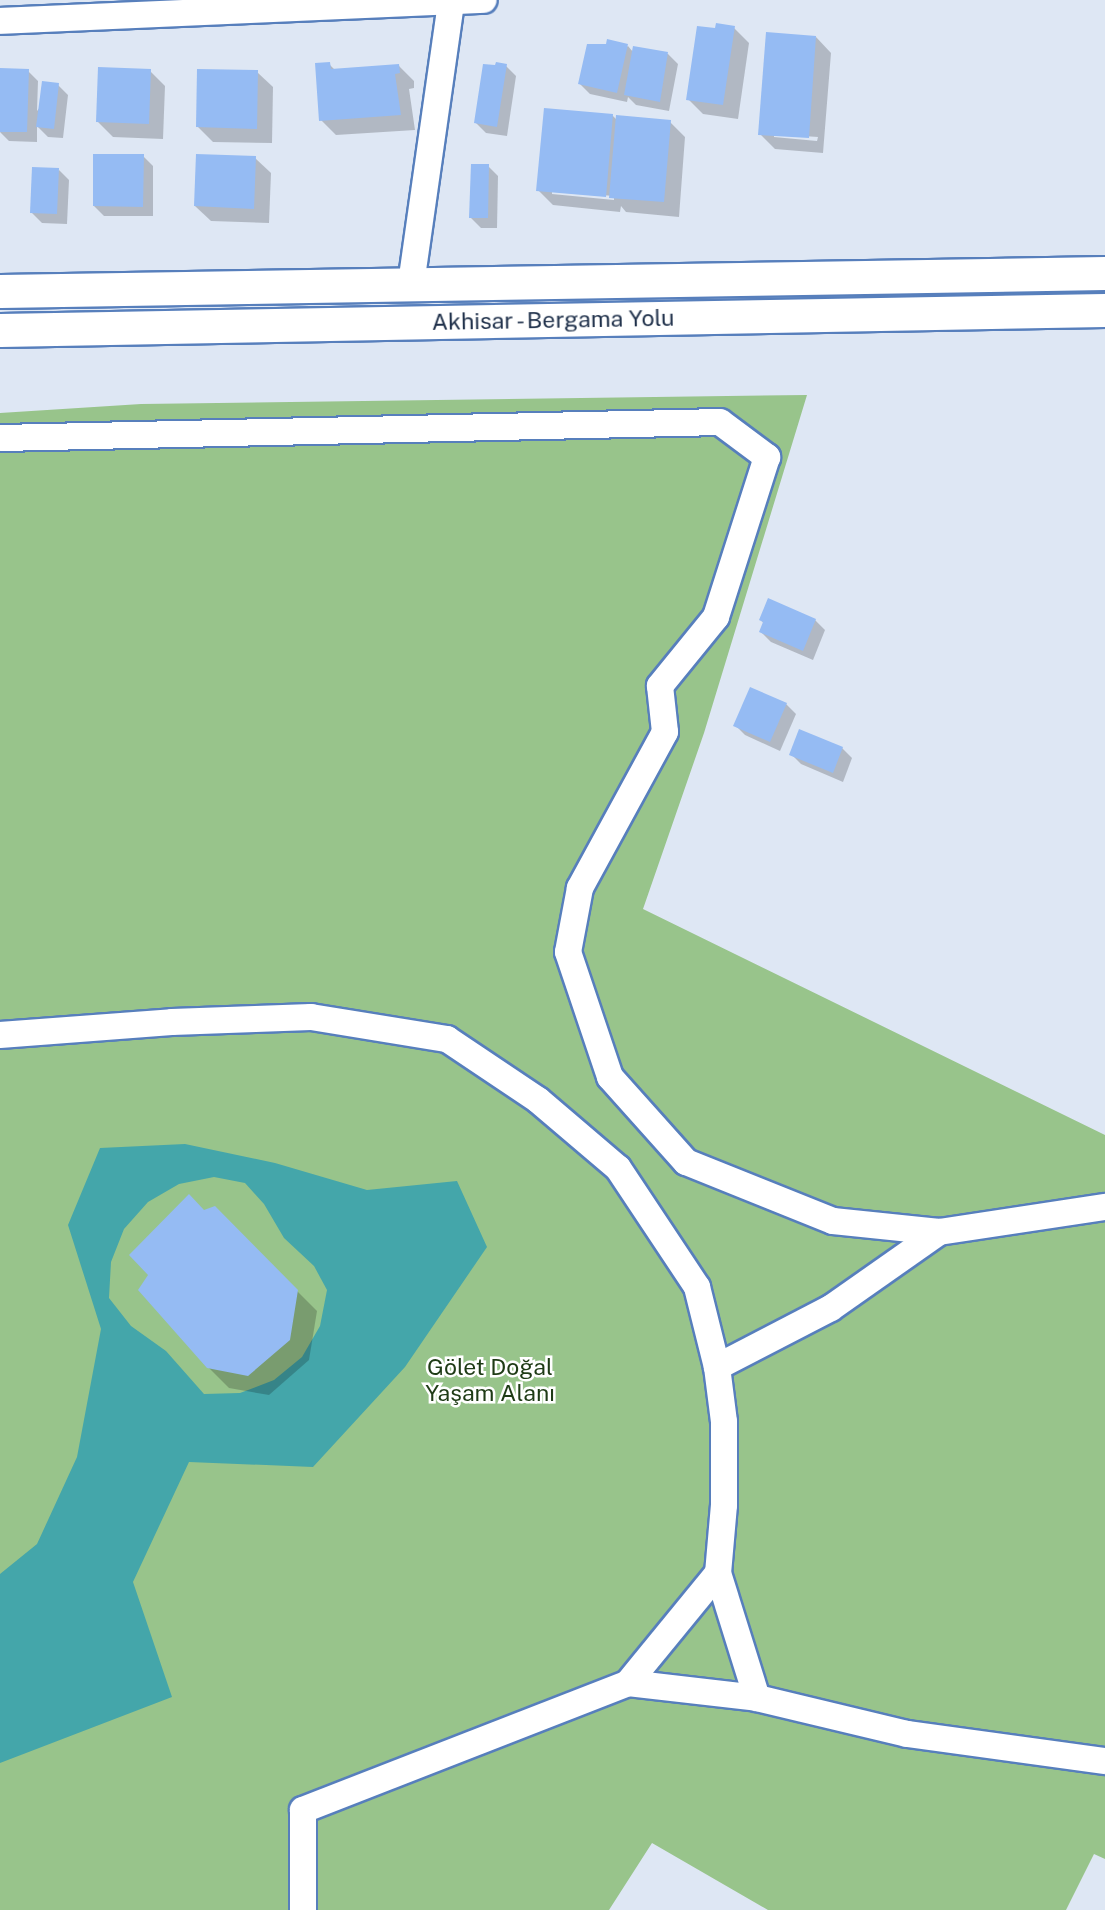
<!DOCTYPE html>
<meta charset="utf-8">
<style>
body{margin:0}
#map{position:relative;width:1105px;height:1910px;overflow:hidden;background:#dee7f4;font-family:"Public Sans",sans-serif}
div>[style]{position:absolute}
[style*='--x']{left:calc(var(--x)*1px);top:calc(var(--y)*1px);width:calc(var(--w)*1px);rotate:calc(var(--a)*1deg)}
.green>*{inset:0;background:#98c48b}
.water>*{inset:0;background:#44a6aa}
.shadow>*{inset:0;background:#0003}
.building>*{inset:0;background:#95bbf3}
.roads{filter:drop-shadow(2px 0 #577fbc) drop-shadow(-2px 0 #577fbc) drop-shadow(0 2px #577fbc) drop-shadow(0 -2px #577fbc)}
.minor>*{height:26px;margin:-13px;padding:0 13px;transform-origin:13px;border-radius:13px;background:#fff}
.major>*{height:33px;margin:-16.5px;padding:0 16.5px;transform-origin:16.5px;border-radius:16.5px;background:#fff}
span{translate:-50% -50%;white-space:nowrap;text-align:center;line-height:1.15;-webkit-text-stroke:5px #fff;paint-order:stroke}
.street-label{font-size:23px;color:#1f304a}
.park-label{font-size:23px;color:#1e3b15}
</style>
<div id="map">
<div class="green">
<div style="clip-path:polygon(807px 395px,704px 733px,643px 909px,1105px 1135px,1105px 1859px,1094px 1854px,1066px 1910px,768px 1910px,652px 1843px,609px 1910px,0 1910px,0 413px,141px 404px)"></div>
</div>
<div class="water">
<div style="clip-path:polygon(evenodd,185px 1144px,275px 1163px,367px 1190px,457px 1181px,487px 1247px,405px 1367px,313px 1467px,189px 1462px,133px 1582px,172px 1697px,0 1763px,0 1574px,37px 1544px,77px 1457px,101px 1329px,68px 1225px,100px 1148px,185px 1144px,214px 1177px,245px 1183px,264px 1204px,284px 1238px,314px 1266px,327px 1290px,320px 1326px,302px 1357px,274px 1380px,240px 1393px,204px 1394px,166px 1351px,131px 1326px,109px 1298px,111px 1262px,124px 1229px,148px 1202px,179px 1184px,214px 1177px)"></div>
</div>
<div class="shadow">
<div style="clip-path:polygon(734px 28px,749px 43px,738px 119px,703px 114px,688px 99px,716px 30px)"></div>
<div style="clip-path:polygon(evenodd,816px 37px,831px 53px,823px 153px,775px 149px,760px 134px,816px 37px,774px 134px,818px 137px,817px 141px,774px 137px,774px 134px)"></div>
<div style="clip-path:polygon(628px 46px,633px 52px,668px 54px,678px 64px,669px 111px,636px 105px,628px 97px,627px 102px,590px 94px,580px 84px)"></div>
<div style="clip-path:polygon(329px 64px,336px 71px,399px 66px,414px 81px,414px 88px,409px 89px,415px 130px,336px 135px,321px 120px)"></div>
<div style="clip-path:polygon(506px 66px,516px 76px,507px 136px,486px 133px,476px 123px)"></div>
<div style="clip-path:polygon(28px 71px,38px 81px,37px 111px,58px 85px,68px 95px,63px 138px,48px 137px,37px 126px,37px 142px,9px 141px,0 132px)"></div>
<div style="clip-path:polygon(150px 71px,165px 86px,163px 139px,113px 137px,98px 122px)"></div>
<div style="clip-path:polygon(257px 72px,273px 87px,272px 143px,213px 142px,198px 127px)"></div>
<div style="clip-path:polygon(evenodd,612px 115px,618px 121px,670px 122px,685px 137px,679px 217px,626px 212px,621px 206px,620px 212px,553px 205px,538px 190px,612px 115px,552px 191px,614px 196px,614px 200px,552px 194px,552px 191px)"></div>
<div style="clip-path:polygon(143px 156px,153px 166px,153px 216px,104px 216px,94px 206px)"></div>
<div style="clip-path:polygon(255px 158px,271px 173px,269px 223px,211px 221px,195px 206px)"></div>
<div style="clip-path:polygon(488px 166px,498px 176px,497px 228px,481px 228px,471px 218px)"></div>
<div style="clip-path:polygon(59px 170px,69px 180px,67px 224px,42px 223px,32px 213px)"></div>
<div style="clip-path:polygon(761px 620px,815px 620px,825px 630px,813px 660px,771px 642px,761px 632px,764px 624px)"></div>
<div style="clip-path:polygon(786px 704px,796px 714px,780px 751px,745px 735px,735px 725px)"></div>
<div style="clip-path:polygon(842px 748px,852px 758px,843px 782px,801px 764px,791px 754px)"></div>
<div style="clip-path:polygon(214px 1208px,317px 1311px,309px 1360px,269px 1395px,229px 1388px,208px 1367px,204px 1212px)"></div>
</div>
<div class="building">
<div style="clip-path:polygon(716px 23px,735px 26px,723px 105px,686px 100px,697px 26px,715px 28px)"></div>
<div style="clip-path:polygon(766px 32px,816px 36px,809px 138px,758px 135px)"></div>
<div style="clip-path:polygon(607px 39px,628px 44px,617px 93px,578px 84px,587px 44px,606px 44px)"></div>
<div style="clip-path:polygon(633px 46px,668px 52px,660px 102px,624px 95px)"></div>
<div style="clip-path:polygon(330px 62px,331px 69px,399px 64px,400px 73px,395px 74px,401px 115px,319px 121px,315px 63px)"></div>
<div style="clip-path:polygon(496px 62px,507px 64px,497px 127px,474px 123px,483px 64px,495px 65px)"></div>
<div style="clip-path:polygon(98px 67px,151px 69px,149px 124px,96px 122px)"></div>
<div style="clip-path:polygon(0 68px,29px 69px,27px 132px,0 132px)"></div>
<div style="clip-path:polygon(197px 69px,258px 70px,257px 129px,196px 127px)"></div>
<div style="clip-path:polygon(42px 81px,59px 83px,54px 129px,36px 127px)"></div>
<div style="clip-path:polygon(544px 108px,613px 114px,606px 197px,536px 191px)"></div>
<div style="clip-path:polygon(616px 115px,671px 120px,664px 202px,609px 198px)"></div>
<div style="clip-path:polygon(93px 154px,144px 154px,143px 207px,93px 206px)"></div>
<div style="clip-path:polygon(196px 154px,256px 156px,254px 209px,194px 206px)"></div>
<div style="clip-path:polygon(471px 164px,489px 164px,488px 218px,469px 218px)"></div>
<div style="clip-path:polygon(32px 167px,59px 168px,57px 214px,30px 213px)"></div>
<div style="clip-path:polygon(768px 598px,816px 619px,803px 651px,759px 632px,763px 622px,759px 620px)"></div>
<div style="clip-path:polygon(750px 687px,787px 703px,770px 742px,733px 726px)"></div>
<div style="clip-path:polygon(799px 729px,843px 747px,833px 773px,789px 755px)"></div>
<div style="clip-path:polygon(189px 1194px,204px 1210px,215px 1206px,298px 1290px,290px 1340px,248px 1376px,207px 1368px,138px 1290px,148px 1275px,129px 1255px)"></div>
</div>
<div class="roads">
<div class="minor">
<div style="--x:0;--y:21;--w:484;--a:-2.5"></div>
<div style="--x:411;--y:284;--w:283;--a:-81.9"></div>
<div style="--x:0;--y:438;--w:720;--a:-1.27"></div>
<div style="--x:720;--y:422;--w:59;--a:36.7"></div>
<div style="--x:767;--y:457;--w:168;--a:107.7"></div>
<div style="--x:716;--y:617;--w:89;--a:129.1"></div>
<div style="--x:660;--y:686;--w:46;--a:83.8"></div>
<div style="--x:665;--y:732;--w:178;--a:118.6"></div>
<div style="--x:580;--y:888;--w:65;--a:100.6"></div>
<div style="--x:568;--y:952;--w:132;--a:71.4"></div>
<div style="--x:610;--y:1077;--w:114;--a:48.2"></div>
<div style="--x:686;--y:1162;--w:158;--a:21.9"></div>
<div style="--x:833;--y:1221;--w:107;--a:5.9"></div>
<div style="--x:939;--y:1232;--w:168;--a:-8.6"></div>
<div style="--x:0;--y:1035;--w:172;--a:-4.3"></div>
<div style="--x:172;--y:1022;--w:139;--a:-2.1"></div>
<div style="--x:311;--y:1017;--w:138;--a:9.2"></div>
<div style="--x:447;--y:1039;--w:110;--a:33.8"></div>
<div style="--x:538;--y:1100;--w:105;--a:40.4"></div>
<div style="--x:618;--y:1168;--w:143;--a:56.4"></div>
<div style="--x:697;--y:1287;--w:82;--a:76"></div>
<div style="--x:717;--y:1367;--w:55;--a:82.7"></div>
<div style="--x:724;--y:1422;--w:83;--a:90"></div>
<div style="--x:724;--y:1505;--w:68;--a:95"></div>
<div style="--x:718;--y:1573;--w:142;--a:129.3"></div>
<div style="--x:717;--y:1367;--w:128;--a:-27.4"></div>
<div style="--x:831;--y:1308;--w:132;--a:-35.1"></div>
<div style="--x:718;--y:1573;--w:131;--a:72.7"></div>
<div style="--x:303;--y:1910;--w:100;--a:-90"></div>
<div style="--x:303;--y:1810;--w:349;--a:-21.3"></div>
<div style="--x:628;--y:1683;--w:130;--a:6.6"></div>
<div style="--x:757;--y:1698;--w:154;--a:13.5"></div>
<div style="--x:907;--y:1734;--w:200;--a:7.8"></div>
</div>
<div class="major">
<div style="--x:0;--y:291;--w:1105;--a:-0.93"></div>
<div style="--x:0;--y:330;--w:1105;--a:-1.04"></div>
</div>
</div>
<div class="street-label">
<span style="left:553px;top:320px;rotate:-1deg">Akhisar - Bergama Yolu</span>
</div>
<div class="park-label">
<span style="left:490px;top:1380px">Gölet Doğal<br>Yaşam Alanı</span>
</div>
</div>
